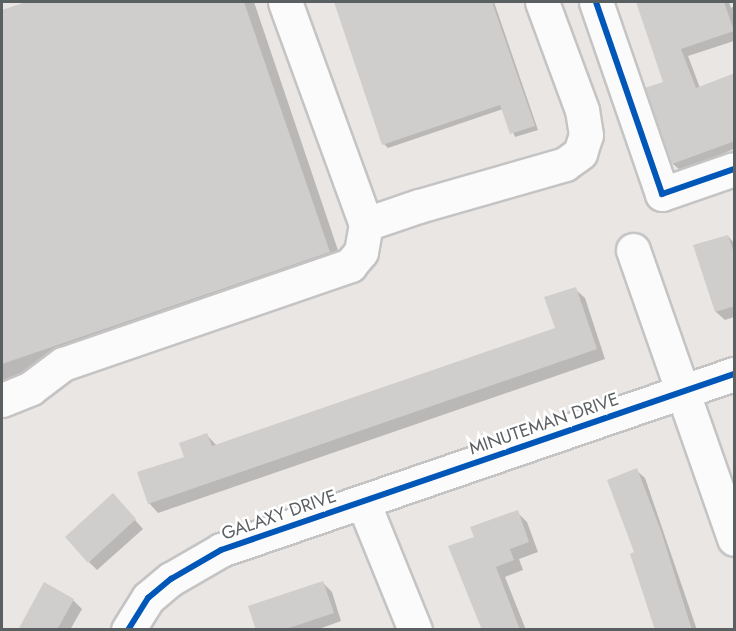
<!DOCTYPE html>
<style>
body{margin:0}
#map{position:relative;width:736px;height:631px;overflow:hidden;background:#e9e6e4;font-family:Jost,sans-serif}
div>[style]{position:absolute}
[style*='--x']{left:calc(var(--x)*1px);top:calc(var(--y)*1px);width:calc(var(--w)*1px);rotate:calc(var(--a)*1deg)}
.shadow>*{inset:0;background:#0003}
.building>*{inset:0;background:#d0cdcd}
.roads{filter:drop-shadow(2px 0 #c5c4c4) drop-shadow(-2px 0 #c5c4c4) drop-shadow(0 2px #c5c4c4) drop-shadow(0 -2px #c5c4c4)}
.minor>*{height:33px;margin:-16.5px;padding:0 16.5px;transform-origin:16.5px;border-radius:16.5px;background:#fcfbfb}
.cycleway>*{height:6px;margin:-3px;padding:0 3px;transform-origin:3px;border-radius:3px;background:#0057b8}
span{translate:-50% -50%;white-space:nowrap;text-align:center;line-height:1.15;-webkit-text-stroke:5px #fff;paint-order:stroke}
.street-label{font-size:18px;color:#5a5f61}
.frame{position:absolute;inset:0;border:3px solid #5a5f61;pointer-events:none}
</style>
<div id="map">
<div class="shadow">
<div style="clip-path:polygon(31px 2px,254px 2px,344px 268px,2px 385px,2px 12px)"></div>
<div style="clip-path:polygon(335px 2px,494px 2px,538px 130px,515px 137px,503px 109px,388px 148px,384px 144px)"></div>
<div style="clip-path:polygon(663px 2px,729px 2px,731px 8px,734px 6px,734px 41px,688px 56px,700px 88px,734px 75px,734px 149px,681px 171px,673px 164px,647px 89px,665px 83px,640px 9px)"></div>
<div style="clip-path:polygon(728px 236px,734px 243px,734px 317px,725px 320px,716px 312px)"></div>
<div style="clip-path:polygon(575px 289px,585px 298px,605px 359px,158px 513px,149px 503px,207px 435px,217px 446px,556px 329px)"></div>
<div style="clip-path:polygon(636px 470px,645px 478px,697px 630px,657px 630px,636px 553px)"></div>
<div style="clip-path:polygon(121px 504px,143px 529px,97px 570px,89px 562px)"></div>
<div style="clip-path:polygon(517px 512px,527px 522px,538px 552px,519px 559px,523px 570px,505px 577px,526px 630px,484px 630px,476px 538px)"></div>
<div style="clip-path:polygon(323px 583px,332px 592px,341px 621px,316px 630px,258px 630px)"></div>
<div style="clip-path:polygon(73px 600px,82px 609px,70px 630px,28px 630px)"></div>
</div>
<div class="building">
<div style="clip-path:polygon(26px 2px,244px 2px,330px 252px,2px 364px,2px 10px)"></div>
<div style="clip-path:polygon(334px 2px,492px 2px,535px 126px,510px 134px,500px 105px,382px 145px)"></div>
<div style="clip-path:polygon(636px 2px,724px 2px,734px 31px,681px 49px,696px 88px,735px 73px,735px 141px,672px 164px,645px 88px,663px 82px)"></div>
<div style="clip-path:polygon(728px 235px,735px 256px,735px 306px,715px 312px,693px 245px)"></div>
<div style="clip-path:polygon(576px 287px,597px 349px,148px 504px,137px 472px,184px 457px,179px 443px,207px 433px,212px 446px,555px 328px,544px 297px)"></div>
<div style="clip-path:polygon(637px 468px,661px 531px,692px 630px,655px 630px,630px 554px,634px 552px,607px 480px)"></div>
<div style="clip-path:polygon(113px 493px,136px 519px,88px 563px,65px 537px)"></div>
<div style="clip-path:polygon(518px 510px,529px 542px,510px 549px,514px 560px,496px 567px,520px 630px,482px 630px,448px 546px,474px 537px,470px 527px)"></div>
<div style="clip-path:polygon(323px 581px,334px 613px,283px 630px,256px 630px,248px 606px)"></div>
<div style="clip-path:polygon(44px 582px,74px 599px,57px 630px,18px 630px)"></div>
</div>
<div class="roads">
<div class="minor">
<div style="--x:285;--y:2;--w:236;--a:70"></div>
<div style="--x:366;--y:224;--w:56;--a:-18.8"></div>
<div style="--x:419;--y:206;--w:152;--a:-16"></div>
<div style="--x:565;--y:164;--w:19;--a:-36"></div>
<div style="--x:580;--y:153;--w:19;--a:-72"></div>
<div style="--x:586;--y:135;--w:25;--a:-99"></div>
<div style="--x:582;--y:110;--w:115;--a:-110.3"></div>
<div style="--x:596;--y:2;--w:203;--a:71"></div>
<div style="--x:662;--y:194;--w:76;--a:-19.1"></div>
<div style="--x:633;--y:250;--w:306;--a:70.7"></div>
<div style="--x:2;--y:400;--w:31;--a:-22"></div>
<div style="--x:31;--y:388;--w:40;--a:-37"></div>
<div style="--x:63;--y:364;--w:304;--a:-19"></div>
<div style="--x:350;--y:265;--w:17;--a:-50"></div>
<div style="--x:361;--y:252;--w:28;--a:-80"></div>
<div style="--x:363;--y:502;--w:138;--a:67.9"></div>
<div style="--x:128;--y:630;--w:38;--a:-58"></div>
<div style="--x:148;--y:598;--w:30;--a:-40"></div>
<div style="--x:171;--y:579;--w:58;--a:-30.1"></div>
<div style="--x:221;--y:550;--w:542;--a:-18.94"></div>
</div>
</div>
<div class="cycleway">
<div style="--x:596;--y:2;--w:203;--a:71"></div>
<div style="--x:662;--y:194;--w:76;--a:-19.1"></div>
<div style="--x:128;--y:630;--w:38;--a:-58"></div>
<div style="--x:148;--y:598;--w:30;--a:-40"></div>
<div style="--x:171;--y:579;--w:58;--a:-30.1"></div>
<div style="--x:221;--y:550;--w:542;--a:-18.94"></div>
</div>
<div class="street-label">
<span style="left:544px;top:424px;rotate:-19deg">MINUTEMAN DRIVE</span>
<span style="left:279px;top:515px;rotate:-19deg">GALAXY DRIVE</span>
</div>
<div class="frame"></div>
</div>
